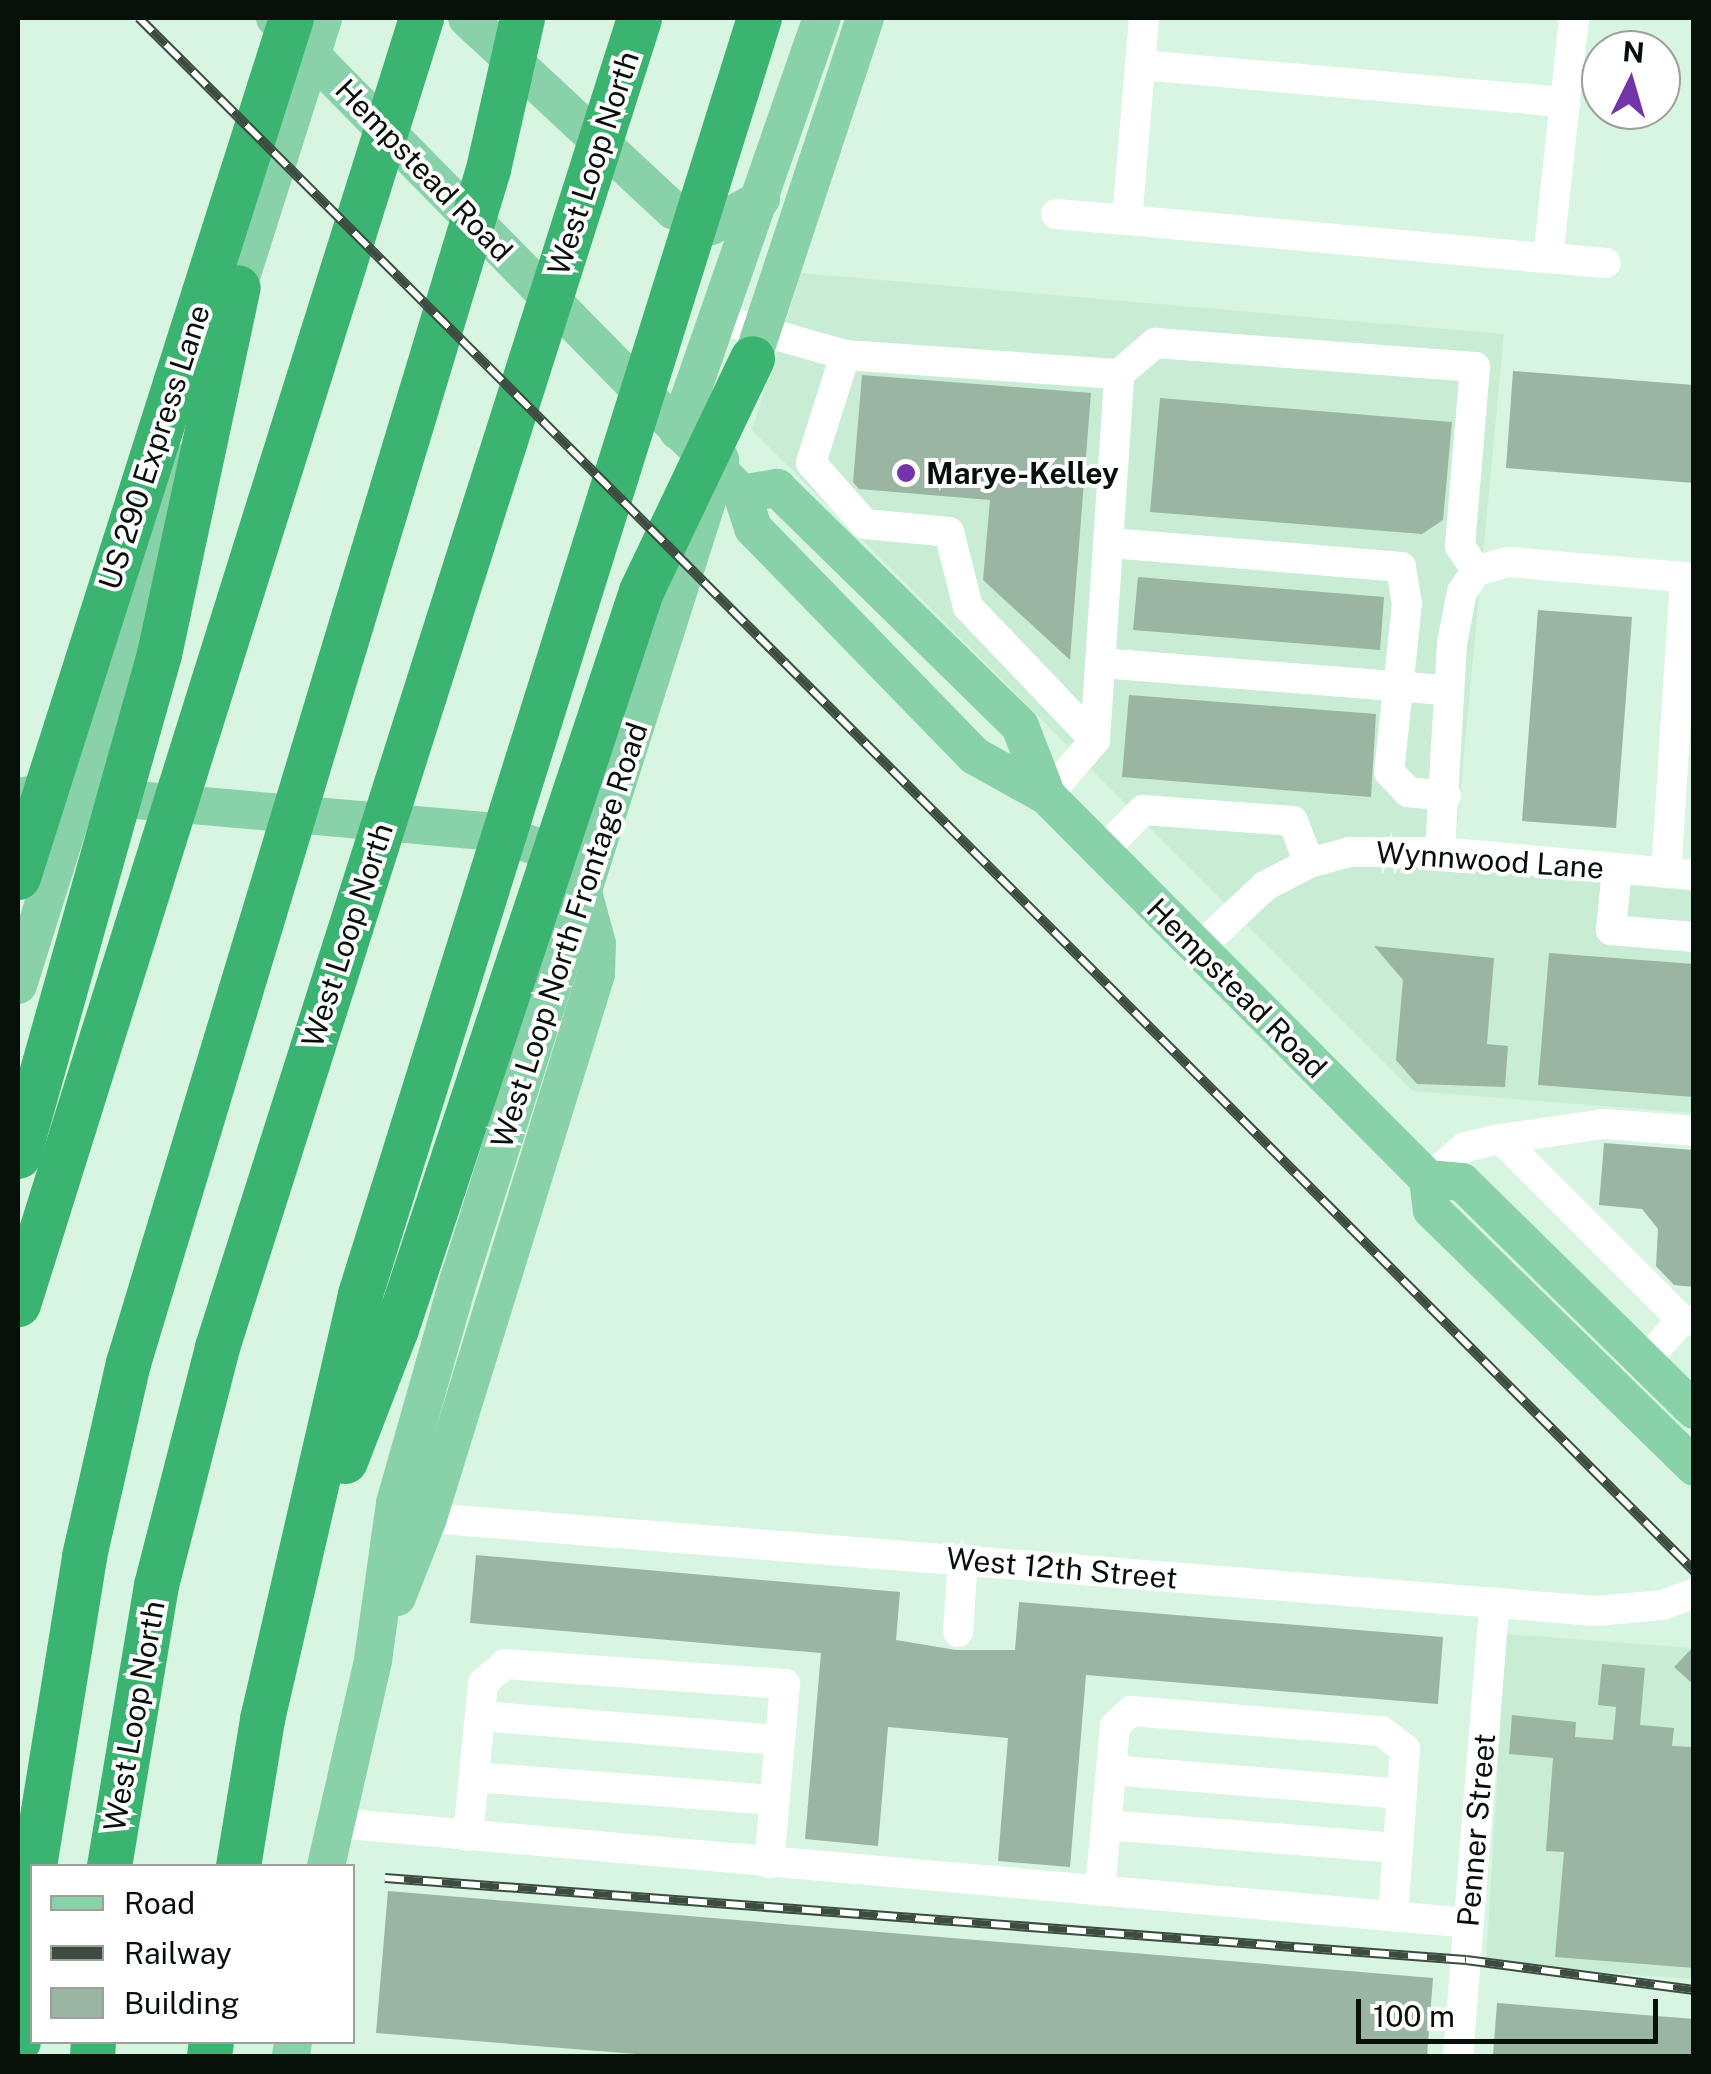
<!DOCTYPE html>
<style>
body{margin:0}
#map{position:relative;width:1711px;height:2074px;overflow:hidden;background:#d8f5e1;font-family:"Public Sans",sans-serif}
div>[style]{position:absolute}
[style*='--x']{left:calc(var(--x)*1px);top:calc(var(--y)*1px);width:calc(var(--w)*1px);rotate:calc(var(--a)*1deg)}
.built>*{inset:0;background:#c9edd4}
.building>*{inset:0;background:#9ab5a2}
.minor>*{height:30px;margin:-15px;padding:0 15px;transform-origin:15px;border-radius:15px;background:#fff}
.major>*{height:38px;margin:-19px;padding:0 19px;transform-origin:19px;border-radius:19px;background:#89d2a9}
.highway>*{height:45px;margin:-22.5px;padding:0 22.5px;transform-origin:22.5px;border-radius:22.5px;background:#3ab470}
.rail>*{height:10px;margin-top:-5px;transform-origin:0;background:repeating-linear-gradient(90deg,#fff 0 19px,#3d4c41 0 38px);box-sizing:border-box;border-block:2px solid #3d4c41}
.dots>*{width:28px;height:28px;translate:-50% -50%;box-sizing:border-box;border:5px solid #fff;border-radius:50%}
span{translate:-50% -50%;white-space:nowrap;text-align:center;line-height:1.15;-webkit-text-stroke:8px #fff;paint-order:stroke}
.street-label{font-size:30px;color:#07110a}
.poi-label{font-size:30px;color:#07110a;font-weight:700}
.left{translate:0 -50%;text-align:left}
.frame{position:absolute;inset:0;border:20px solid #07110a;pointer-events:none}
.legend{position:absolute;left:30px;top:1864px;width:325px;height:180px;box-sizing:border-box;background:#fff;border:2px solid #9ca09d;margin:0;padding:12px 18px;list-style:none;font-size:30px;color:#07110a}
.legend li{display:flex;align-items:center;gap:20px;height:50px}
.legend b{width:50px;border:2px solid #9ca09d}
.north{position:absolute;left:1581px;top:30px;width:100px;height:100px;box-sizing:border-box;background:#fff;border:2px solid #9ca09d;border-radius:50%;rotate:5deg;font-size:28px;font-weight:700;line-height:40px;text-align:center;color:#07110a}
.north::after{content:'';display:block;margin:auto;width:35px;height:45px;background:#7234a9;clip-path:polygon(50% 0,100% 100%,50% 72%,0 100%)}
.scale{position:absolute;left:1356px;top:1999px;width:302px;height:45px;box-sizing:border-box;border:5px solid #07110a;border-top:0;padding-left:12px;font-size:30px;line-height:35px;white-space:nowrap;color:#07110a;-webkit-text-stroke:8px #fff;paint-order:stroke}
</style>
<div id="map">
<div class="built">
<div style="clip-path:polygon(801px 273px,1504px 334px,1453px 869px,1693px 891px,1693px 1113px,1413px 1091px,752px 430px)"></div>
<div style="clip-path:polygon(1506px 1634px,1693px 1648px,1693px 1979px,1486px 1964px)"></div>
</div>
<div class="building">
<div style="clip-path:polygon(1513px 371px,1694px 385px,1694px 483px,1506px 468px)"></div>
<div style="clip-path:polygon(862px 375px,1091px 393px,1070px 660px,983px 580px,990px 500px,859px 489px,853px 482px)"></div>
<div style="clip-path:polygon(1160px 398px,1452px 422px,1443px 520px,1422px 534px,1150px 512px)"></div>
<div style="clip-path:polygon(1138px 577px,1384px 597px,1380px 650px,1133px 630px)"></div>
<div style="clip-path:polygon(1538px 610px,1632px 617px,1616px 828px,1522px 821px)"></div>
<div style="clip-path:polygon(1129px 695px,1376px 714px,1371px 797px,1122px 777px)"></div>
<div style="clip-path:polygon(1374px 946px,1494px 958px,1487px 1044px,1508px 1046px,1505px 1087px,1417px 1084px,1396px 1060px,1403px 980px)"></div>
<div style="clip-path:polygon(1549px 953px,1694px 964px,1694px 1097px,1538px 1085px)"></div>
<div style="clip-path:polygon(1604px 1143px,1694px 1150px,1694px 1287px,1674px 1285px,1656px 1266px,1658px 1229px,1642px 1209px,1599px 1205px)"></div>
<div style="clip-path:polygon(476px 1555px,900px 1592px,896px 1640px,956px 1650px,1015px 1650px,1019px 1602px,1443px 1637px,1438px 1704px,1086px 1675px,1070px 1867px,998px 1861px,1008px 1738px,888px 1727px,878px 1846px,805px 1839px,821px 1653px,470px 1623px)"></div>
<div style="clip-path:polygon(1694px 1646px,1694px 1685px,1674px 1667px)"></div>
<div style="clip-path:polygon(1602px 1664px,1645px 1668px,1640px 1725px,1674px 1728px,1672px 1746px,1694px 1747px,1694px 1968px,1555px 1957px,1564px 1852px,1546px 1851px,1553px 1758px,1509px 1754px,1512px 1715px,1576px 1722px,1575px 1737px,1613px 1740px,1616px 1707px,1598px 1705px)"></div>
<div style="clip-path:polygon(388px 1891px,1433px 1978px,1427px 2056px,661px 2056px,376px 2033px)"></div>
<div style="clip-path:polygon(1497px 2003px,1694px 2019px,1694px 2056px,1493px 2056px)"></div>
</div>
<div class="minor">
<div style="--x:1144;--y:18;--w:203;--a:94.8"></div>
<div style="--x:1127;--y:220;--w:423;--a:5.2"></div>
<div style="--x:1548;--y:258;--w:241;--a:-83.8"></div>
<div style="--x:1140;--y:65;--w:427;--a:5"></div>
<div style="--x:1056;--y:214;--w:71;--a:4.8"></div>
<div style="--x:1548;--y:258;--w:58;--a:4.9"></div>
<div style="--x:719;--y:319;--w:131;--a:15.9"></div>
<div style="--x:845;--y:355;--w:275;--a:4"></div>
<div style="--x:845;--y:355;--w:113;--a:107.5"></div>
<div style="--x:811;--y:463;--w:81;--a:48.5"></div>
<div style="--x:865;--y:524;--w:84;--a:5.4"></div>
<div style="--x:949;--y:532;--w:77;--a:75.8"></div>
<div style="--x:968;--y:607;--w:184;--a:46.3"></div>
<div style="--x:1110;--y:543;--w:292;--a:4.7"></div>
<div style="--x:1401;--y:567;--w:37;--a:81"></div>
<div style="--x:1407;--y:604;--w:169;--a:96.1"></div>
<div style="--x:1389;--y:772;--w:28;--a:46"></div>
<div style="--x:1408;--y:792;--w:38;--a:6"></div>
<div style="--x:1101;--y:663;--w:347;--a:4.5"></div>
<div style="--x:1047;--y:796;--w:74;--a:-49.4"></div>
<div style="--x:1095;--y:740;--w:367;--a:-86.2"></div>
<div style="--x:1119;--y:374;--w:48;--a:-40.7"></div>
<div style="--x:1155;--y:343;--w:321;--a:4.3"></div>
<div style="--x:1475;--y:367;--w:180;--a:94.8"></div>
<div style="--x:1460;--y:546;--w:30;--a:57"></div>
<div style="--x:1440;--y:852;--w:209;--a:-86.7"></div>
<div style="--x:1452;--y:643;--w:52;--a:-78.9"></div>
<div style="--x:1462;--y:592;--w:25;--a:-56"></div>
<div style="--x:1476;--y:571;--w:33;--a:-16"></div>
<div style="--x:1508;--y:562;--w:187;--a:4.9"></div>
<div style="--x:1101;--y:853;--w:60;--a:-45.7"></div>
<div style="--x:1143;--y:810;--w:150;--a:4.2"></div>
<div style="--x:1293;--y:821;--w:45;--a:69.1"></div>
<div style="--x:1617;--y:869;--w:61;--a:95.6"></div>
<div style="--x:1611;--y:930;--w:83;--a:4.8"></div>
<div style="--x:1666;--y:873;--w:296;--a:-86.3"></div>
<div style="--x:1198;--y:949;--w:92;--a:-43.2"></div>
<div style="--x:1265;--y:886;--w:50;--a:-27.6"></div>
<div style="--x:1309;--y:863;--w:42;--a:-15"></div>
<div style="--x:1350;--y:852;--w:90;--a:0"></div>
<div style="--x:1440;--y:852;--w:255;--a:5.2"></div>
<div style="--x:1501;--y:1139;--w:104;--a:-8.3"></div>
<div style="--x:1604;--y:1124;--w:90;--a:4.4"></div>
<div style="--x:1428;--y:1179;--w:49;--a:-40.9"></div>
<div style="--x:1465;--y:1147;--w:37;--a:-13"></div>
<div style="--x:1501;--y:1139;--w:256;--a:45"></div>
<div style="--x:1682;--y:1320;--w:12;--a:5"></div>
<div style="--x:1644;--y:1362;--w:57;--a:-47.9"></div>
<div style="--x:428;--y:1518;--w:1172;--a:4.55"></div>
<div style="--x:1596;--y:1611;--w:67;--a:-5.1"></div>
<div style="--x:1663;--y:1605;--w:33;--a:-21"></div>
<div style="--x:958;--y:1632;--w:73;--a:-86.1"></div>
<div style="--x:480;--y:1716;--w:301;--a:4.6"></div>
<div style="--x:1111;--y:1770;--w:292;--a:4.7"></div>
<div style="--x:474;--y:1777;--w:301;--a:4.4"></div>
<div style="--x:336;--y:1823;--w:1137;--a:5.04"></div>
<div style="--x:1106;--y:1825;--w:293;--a:4.5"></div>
<div style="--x:468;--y:1836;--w:154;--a:-84.4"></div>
<div style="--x:483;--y:1683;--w:29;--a:-41"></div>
<div style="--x:505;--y:1664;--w:281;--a:4.1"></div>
<div style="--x:785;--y:1684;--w:180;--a:95.1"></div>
<div style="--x:1100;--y:1891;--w:166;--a:-84.8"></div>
<div style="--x:1115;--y:1726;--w:22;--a:-43"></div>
<div style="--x:1131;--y:1711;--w:251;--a:4.6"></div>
<div style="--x:1381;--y:1731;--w:30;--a:37"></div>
<div style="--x:1405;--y:1749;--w:168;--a:94.1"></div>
<div style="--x:1458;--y:2056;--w:453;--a:-85.4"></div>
</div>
<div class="major">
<div style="--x:275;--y:18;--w:667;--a:45.55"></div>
<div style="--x:742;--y:494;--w:36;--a:72"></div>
<div style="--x:753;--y:528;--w:318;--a:45.8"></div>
<div style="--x:975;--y:756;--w:82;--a:29.1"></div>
<div style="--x:1047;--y:796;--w:540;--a:45.15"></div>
<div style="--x:1428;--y:1179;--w:31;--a:83"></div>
<div style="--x:1432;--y:1210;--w:367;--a:44.4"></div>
<div style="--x:467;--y:18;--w:282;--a:43"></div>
<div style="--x:673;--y:210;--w:41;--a:22.8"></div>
<div style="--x:711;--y:226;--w:57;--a:-28.4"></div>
<div style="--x:229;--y:315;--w:312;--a:-72.4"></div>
<div style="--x:744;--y:384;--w:385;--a:-71.7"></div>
<div style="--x:678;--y:431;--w:437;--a:-70.8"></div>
<div style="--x:742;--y:494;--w:36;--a:-10"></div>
<div style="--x:777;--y:488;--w:340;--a:44.4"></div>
<div style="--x:1020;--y:726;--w:75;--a:68.9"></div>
<div style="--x:18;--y:797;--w:29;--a:-10"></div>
<div style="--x:47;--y:792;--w:450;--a:5.1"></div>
<div style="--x:495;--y:832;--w:46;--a:19.2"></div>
<div style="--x:538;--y:847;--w:44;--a:39.5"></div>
<div style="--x:572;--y:875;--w:24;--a:60"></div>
<div style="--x:584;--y:896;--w:50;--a:74.8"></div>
<div style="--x:597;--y:944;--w:30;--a:92"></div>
<div style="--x:596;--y:974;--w:569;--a:107.16"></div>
<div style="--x:428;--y:1518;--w:85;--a:111.4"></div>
<div style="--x:18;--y:985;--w:547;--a:-72.56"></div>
<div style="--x:1428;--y:1179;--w:34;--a:5"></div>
<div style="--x:1462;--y:1182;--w:325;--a:44.5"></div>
<div style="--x:326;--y:1866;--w:211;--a:-77.1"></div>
<div style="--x:373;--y:1660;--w:159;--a:-82"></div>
<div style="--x:395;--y:1503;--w:233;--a:-74.1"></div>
<div style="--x:459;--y:1279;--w:860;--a:-72.32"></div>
<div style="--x:291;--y:2056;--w:14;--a:-82"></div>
</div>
<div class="highway">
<div style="--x:18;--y:877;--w:901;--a:-72.37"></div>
<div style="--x:18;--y:1156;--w:521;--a:-74.31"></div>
<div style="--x:159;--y:654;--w:375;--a:-77.9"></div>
<div style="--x:18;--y:1304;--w:1348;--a:-72.6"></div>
<div style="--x:345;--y:1461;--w:142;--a:-68.9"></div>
<div style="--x:396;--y:1329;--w:778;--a:-71.63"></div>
<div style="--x:641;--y:591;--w:258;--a:-64.5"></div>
<div style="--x:34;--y:1866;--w:314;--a:-80.8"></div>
<div style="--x:84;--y:1556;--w:198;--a:-77.2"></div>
<div style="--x:128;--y:1363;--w:1247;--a:-73.22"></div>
<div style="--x:488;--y:169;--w:155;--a:-77.3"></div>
<div style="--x:109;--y:1866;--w:285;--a:-80.5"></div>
<div style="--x:156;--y:1585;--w:246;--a:-75.6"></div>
<div style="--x:217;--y:1347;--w:1394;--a:-72.38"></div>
<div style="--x:238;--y:1866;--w:149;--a:-80.7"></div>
<div style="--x:262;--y:1719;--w:436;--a:-77"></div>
<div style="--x:360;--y:1294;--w:1337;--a:-72.64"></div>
<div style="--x:18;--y:2041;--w:160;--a:-85"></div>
<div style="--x:92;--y:2056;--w:14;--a:-86"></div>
<div style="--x:209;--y:2056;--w:14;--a:-82"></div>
</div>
<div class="rail">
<div style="--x:139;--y:18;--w:2198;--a:44.96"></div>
<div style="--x:385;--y:1878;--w:1084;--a:4.34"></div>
<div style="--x:1466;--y:1960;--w:230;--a:7.5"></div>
</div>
<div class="dots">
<div style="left:906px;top:473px;background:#7234a9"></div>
</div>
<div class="street-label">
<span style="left:593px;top:163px;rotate:-72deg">West Loop North</span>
<span style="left:424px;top:170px;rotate:46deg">Hempstead Road</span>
<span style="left:154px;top:447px;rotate:-72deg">US 290 Express Lane</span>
<span style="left:1490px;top:860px;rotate:4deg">Wynnwood Lane</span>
<span style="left:347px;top:935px;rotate:-72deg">West Loop North</span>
<span style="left:569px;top:935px;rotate:-72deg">West Loop North Frontage Road</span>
<span style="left:1237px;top:988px;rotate:45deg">Hempstead Road</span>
<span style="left:1062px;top:1568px;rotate:5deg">West 12th Street</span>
<span style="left:134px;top:1716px;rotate:-80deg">West Loop North</span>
<span style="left:1476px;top:1830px;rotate:-85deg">Penner Street</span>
</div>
<div class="poi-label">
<span class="left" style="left:926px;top:473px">Marye-Kelley</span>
</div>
<div class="frame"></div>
<ul class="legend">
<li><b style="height:12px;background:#89d2a9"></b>Road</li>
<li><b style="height:12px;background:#3d4c41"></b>Railway</li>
<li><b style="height:28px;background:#9ab5a2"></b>Building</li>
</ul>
<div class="north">N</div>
<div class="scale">100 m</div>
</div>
